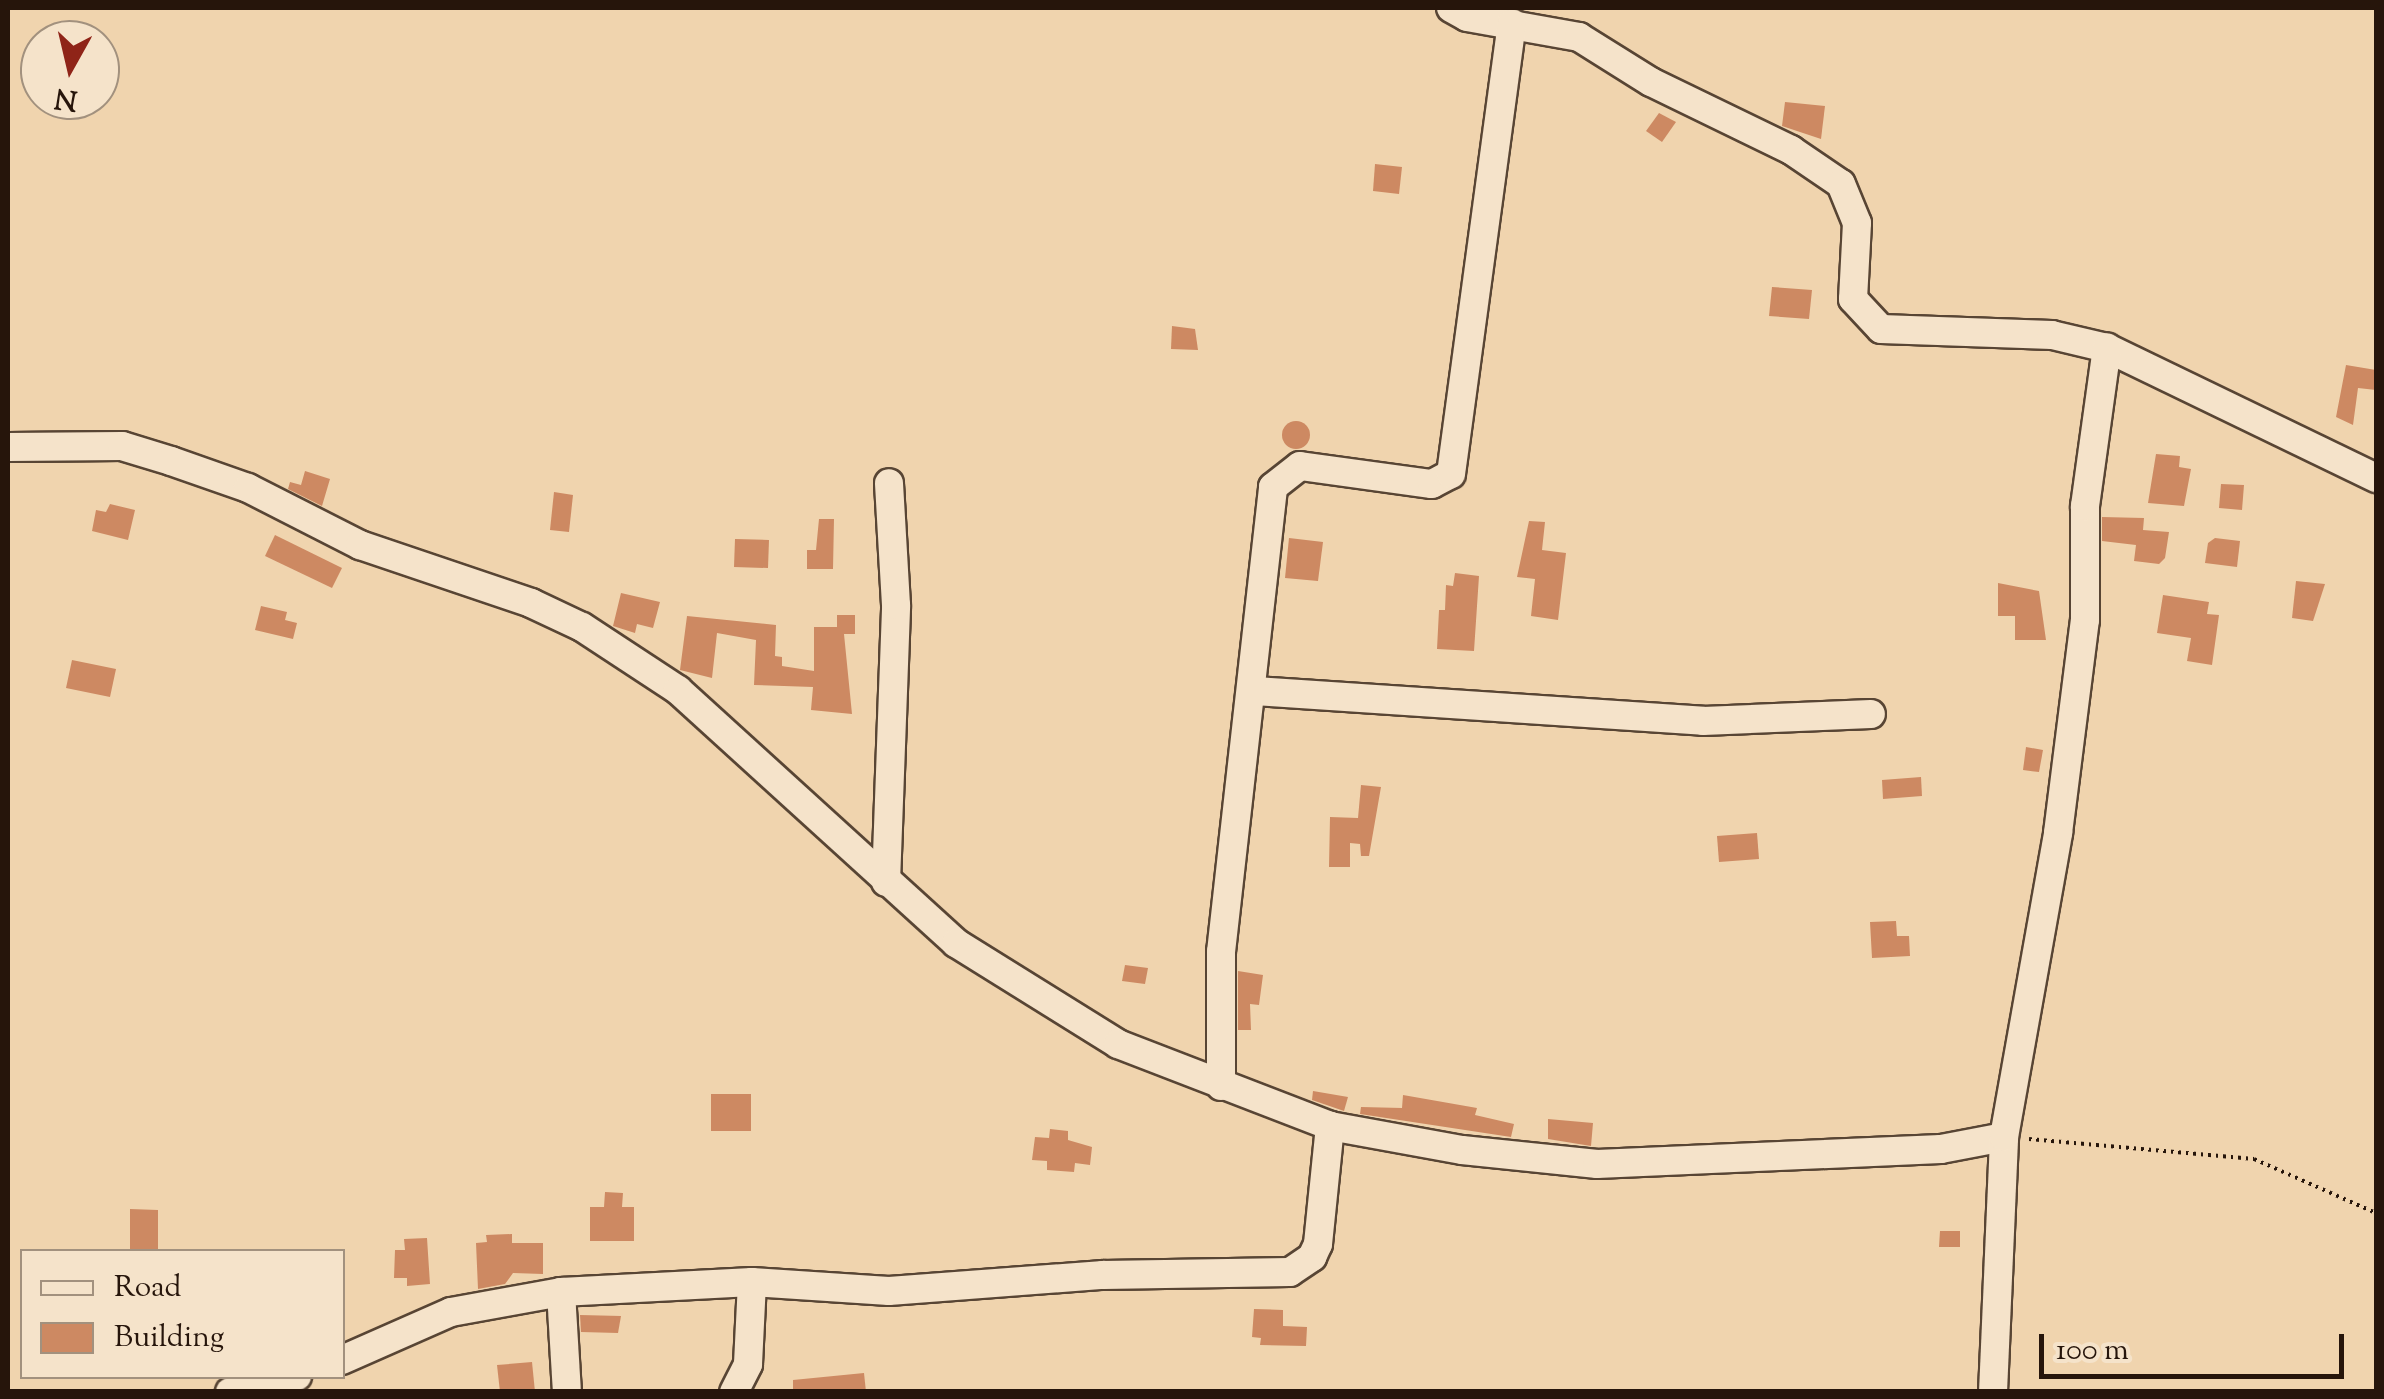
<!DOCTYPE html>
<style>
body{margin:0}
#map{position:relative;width:2384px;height:1399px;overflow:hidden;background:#f0d4ae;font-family:"Sorts Mill Goudy",serif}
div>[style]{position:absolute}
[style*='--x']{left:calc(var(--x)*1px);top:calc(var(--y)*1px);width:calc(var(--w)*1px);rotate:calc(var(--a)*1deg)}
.building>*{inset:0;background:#cd8962}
.round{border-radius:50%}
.path>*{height:4px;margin-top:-2px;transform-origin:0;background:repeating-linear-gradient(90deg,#26150b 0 2.5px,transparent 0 7.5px)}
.roads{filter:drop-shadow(2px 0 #584534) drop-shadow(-2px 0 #584534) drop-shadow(0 2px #584534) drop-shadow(0 -2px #584534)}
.minor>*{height:28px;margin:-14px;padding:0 14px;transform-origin:14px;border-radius:14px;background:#f5e3ca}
span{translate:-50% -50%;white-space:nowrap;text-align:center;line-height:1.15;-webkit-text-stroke:9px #f5e3ca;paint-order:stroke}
.frame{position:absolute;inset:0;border:10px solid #26150b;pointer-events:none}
.legend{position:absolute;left:20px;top:1249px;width:325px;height:130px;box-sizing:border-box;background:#f5e3ca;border:2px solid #a2917e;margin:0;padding:12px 18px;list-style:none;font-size:30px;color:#26150b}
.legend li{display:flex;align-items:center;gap:20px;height:50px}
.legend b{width:50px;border:2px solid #a2917e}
.north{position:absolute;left:20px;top:20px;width:100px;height:100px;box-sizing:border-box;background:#f5e3ca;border:2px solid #a2917e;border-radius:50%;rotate:188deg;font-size:28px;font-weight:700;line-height:40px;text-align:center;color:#26150b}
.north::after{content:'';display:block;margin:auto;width:35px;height:45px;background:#8f2418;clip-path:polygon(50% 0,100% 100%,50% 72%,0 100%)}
.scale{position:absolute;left:2039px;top:1334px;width:305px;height:45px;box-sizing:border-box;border:5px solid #26150b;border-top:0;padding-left:12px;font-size:30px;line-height:35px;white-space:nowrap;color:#26150b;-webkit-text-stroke:8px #f5e3ca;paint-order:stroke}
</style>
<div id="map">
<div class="building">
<div style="clip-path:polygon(1785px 102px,1825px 106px,1821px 139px,1782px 126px)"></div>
<div style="clip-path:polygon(1659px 113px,1676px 122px,1662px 142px,1646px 131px)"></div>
<div style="clip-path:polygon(1375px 164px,1402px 167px,1399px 194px,1373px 191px)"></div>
<div style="clip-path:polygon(1772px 287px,1812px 290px,1809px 319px,1769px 316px)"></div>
<div style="clip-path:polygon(1172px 326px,1195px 329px,1198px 350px,1171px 349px)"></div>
<div style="clip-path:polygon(2346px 365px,2376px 370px,2376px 390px,2358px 388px,2353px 425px,2336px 417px)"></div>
<div class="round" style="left:1282px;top:421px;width:28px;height:28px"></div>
<div style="clip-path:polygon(2156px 454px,2180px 456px,2179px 467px,2191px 469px,2184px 506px,2148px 503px)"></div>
<div style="clip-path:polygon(305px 471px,330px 479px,322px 506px,288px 489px,290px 482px,301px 485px)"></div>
<div style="clip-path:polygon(2221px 484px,2244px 485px,2242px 510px,2219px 508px)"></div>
<div style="clip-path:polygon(554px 492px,573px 495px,569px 532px,550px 530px)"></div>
<div style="clip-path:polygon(110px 504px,135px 510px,128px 540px,92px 531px,96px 510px,106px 512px)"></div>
<div style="clip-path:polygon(2102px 517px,2144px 518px,2143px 530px,2169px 532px,2165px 558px,2159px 564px,2134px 561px,2136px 545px,2102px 541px)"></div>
<div style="clip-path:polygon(819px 519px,834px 519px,833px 569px,807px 569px,807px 550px,816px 550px)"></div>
<div style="clip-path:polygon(1529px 521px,1545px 522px,1542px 550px,1566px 553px,1558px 620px,1531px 616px,1535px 579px,1517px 577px)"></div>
<div style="clip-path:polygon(275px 535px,342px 568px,332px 588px,265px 556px)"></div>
<div style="clip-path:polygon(1289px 538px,1323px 542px,1318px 581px,1285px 578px)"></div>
<div style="clip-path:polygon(2215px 538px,2240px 541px,2237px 567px,2205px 563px,2208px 543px)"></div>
<div style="clip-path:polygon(735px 539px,769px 540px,768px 568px,734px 567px)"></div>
<div style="clip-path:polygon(1455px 573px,1479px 576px,1474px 651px,1437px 649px,1439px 610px,1445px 610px,1446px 585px,1453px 586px)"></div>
<div style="clip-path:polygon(2296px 581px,2325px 584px,2313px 621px,2292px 618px)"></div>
<div style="clip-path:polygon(1998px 583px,2039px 591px,2046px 640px,2015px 640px,2015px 616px,1998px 616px)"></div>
<div style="clip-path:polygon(621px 593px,660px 602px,653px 628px,637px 624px,635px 633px,613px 626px)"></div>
<div style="clip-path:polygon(2163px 595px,2209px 602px,2207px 614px,2219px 615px,2212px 665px,2187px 661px,2191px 638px,2157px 633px)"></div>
<div style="clip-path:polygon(261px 606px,287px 612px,285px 620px,297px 623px,293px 639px,255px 630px)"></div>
<div style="clip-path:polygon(837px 615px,855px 615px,855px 634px,844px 634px,852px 714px,811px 710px,813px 687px,754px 685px,756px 640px,717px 633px,712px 678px,680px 670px,687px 616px,776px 625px,775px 656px,782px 657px,782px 666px,814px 671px,814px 627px,837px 627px)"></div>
<div style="clip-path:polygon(72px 660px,116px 669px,110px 697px,66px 688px)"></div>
<div style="clip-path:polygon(2026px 747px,2043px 750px,2039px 772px,2023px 770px)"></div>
<div style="clip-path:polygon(1921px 777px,1922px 796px,1883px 799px,1882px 780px)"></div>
<div style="clip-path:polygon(1361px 785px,1381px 787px,1369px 856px,1361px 856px,1360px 844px,1350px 843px,1350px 867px,1329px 867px,1330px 817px,1358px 818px)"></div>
<div style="clip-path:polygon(1757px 833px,1759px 859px,1719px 862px,1717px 836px)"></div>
<div style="clip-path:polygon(1896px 921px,1897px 936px,1909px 936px,1910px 956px,1872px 958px,1870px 922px)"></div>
<div style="clip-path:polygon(1125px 965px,1148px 968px,1145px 984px,1122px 981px)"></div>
<div style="clip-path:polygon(1238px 971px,1263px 975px,1259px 1005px,1250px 1004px,1251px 1030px,1238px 1030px)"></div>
<div style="clip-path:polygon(1313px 1091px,1348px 1097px,1344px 1111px,1312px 1100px)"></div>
<div style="clip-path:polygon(711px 1094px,751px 1094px,751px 1131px,711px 1131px)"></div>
<div style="clip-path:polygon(1403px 1095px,1477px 1108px,1475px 1115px,1514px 1124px,1511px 1137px,1360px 1114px,1361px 1107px,1402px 1108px)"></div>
<div style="clip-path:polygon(1548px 1119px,1593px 1123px,1591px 1146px,1548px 1139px)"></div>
<div style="clip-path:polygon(1050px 1129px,1068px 1131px,1068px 1140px,1092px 1147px,1090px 1165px,1075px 1163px,1074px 1172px,1047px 1170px,1047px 1161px,1032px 1160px,1035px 1137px,1049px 1138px)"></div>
<div style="clip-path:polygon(605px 1192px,623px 1193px,622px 1207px,634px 1207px,634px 1241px,590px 1241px,590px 1207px,604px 1207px)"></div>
<div style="clip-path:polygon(130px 1209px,158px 1210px,158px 1252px,130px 1252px)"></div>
<div style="clip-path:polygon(1940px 1231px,1960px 1231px,1960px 1247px,1939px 1247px)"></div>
<div style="clip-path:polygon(512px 1234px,512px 1243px,543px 1243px,543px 1274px,513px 1273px,505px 1284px,478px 1289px,476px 1243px,487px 1242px,486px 1235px)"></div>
<div style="clip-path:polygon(427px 1238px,430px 1284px,407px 1286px,407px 1278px,394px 1278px,395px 1250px,405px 1250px,404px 1239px)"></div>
<div style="clip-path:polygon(1254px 1309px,1283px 1310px,1283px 1326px,1307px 1327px,1306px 1346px,1260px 1345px,1261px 1338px,1252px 1337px)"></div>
<div style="clip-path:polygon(580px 1315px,621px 1316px,618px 1333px,581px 1332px)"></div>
<div style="clip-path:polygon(532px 1362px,535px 1392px,500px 1392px,497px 1365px)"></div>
<div style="clip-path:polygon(864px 1373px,866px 1392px,793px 1392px,793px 1380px)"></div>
</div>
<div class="path">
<div style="--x:2029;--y:1139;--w:226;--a:5.1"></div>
<div style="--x:2254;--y:1159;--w:133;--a:23.9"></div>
</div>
<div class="roads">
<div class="minor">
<div style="--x:1451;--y:8;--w:18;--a:29"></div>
<div style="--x:1467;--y:17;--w:114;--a:10.1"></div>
<div style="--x:1579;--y:37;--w:85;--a:32"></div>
<div style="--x:1651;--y:82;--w:156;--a:25.9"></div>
<div style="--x:1791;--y:150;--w:60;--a:34.2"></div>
<div style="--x:1841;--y:184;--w:42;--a:67.7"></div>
<div style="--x:1857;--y:223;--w:76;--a:93"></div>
<div style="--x:1853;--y:299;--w:41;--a:47"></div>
<div style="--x:1881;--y:329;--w:171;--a:2"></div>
<div style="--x:2052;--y:335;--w:57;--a:13.3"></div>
<div style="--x:2107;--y:348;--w:299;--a:25.8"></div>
<div style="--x:8;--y:447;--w:114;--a:-0.5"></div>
<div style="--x:122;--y:446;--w:51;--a:17"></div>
<div style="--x:171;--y:461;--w:82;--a:19.3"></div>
<div style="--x:248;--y:488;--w:126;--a:27"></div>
<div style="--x:360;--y:545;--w:181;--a:18.7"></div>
<div style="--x:531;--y:603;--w:56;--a:25.2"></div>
<div style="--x:582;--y:627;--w:115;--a:33.3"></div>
<div style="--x:678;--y:690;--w:376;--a:42.3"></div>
<div style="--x:956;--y:943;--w:191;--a:31.9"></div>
<div style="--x:1118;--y:1044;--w:227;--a:21.1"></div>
<div style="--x:1330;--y:1126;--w:134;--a:10.3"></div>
<div style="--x:1462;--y:1150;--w:136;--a:5.9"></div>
<div style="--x:1597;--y:1164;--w:344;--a:-2.5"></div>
<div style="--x:1941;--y:1149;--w:64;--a:-10.8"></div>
<div style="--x:1255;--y:691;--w:449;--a:3.8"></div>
<div style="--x:1703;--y:721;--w:168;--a:-2.4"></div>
<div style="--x:886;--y:882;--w:277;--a:-87.9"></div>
<div style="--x:896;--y:605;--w:122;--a:-93.3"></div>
<div style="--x:1221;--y:1086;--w:134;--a:-90"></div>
<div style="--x:1221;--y:952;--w:468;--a:-83.6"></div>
<div style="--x:1273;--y:487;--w:34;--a:-38"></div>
<div style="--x:1300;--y:466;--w:133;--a:7.8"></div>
<div style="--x:1432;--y:484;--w:21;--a:-28"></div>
<div style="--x:1451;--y:474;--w:455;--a:-82.3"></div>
<div style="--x:561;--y:1292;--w:100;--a:86.6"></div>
<div style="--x:342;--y:1360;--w:119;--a:-23.8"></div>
<div style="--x:451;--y:1312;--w:112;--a:-10.3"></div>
<div style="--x:561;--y:1292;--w:191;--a:-3"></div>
<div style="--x:752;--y:1282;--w:137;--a:3.8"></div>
<div style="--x:889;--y:1291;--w:215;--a:-4.3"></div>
<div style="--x:1103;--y:1275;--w:187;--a:-0.9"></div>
<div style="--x:1290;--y:1272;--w:27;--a:-34"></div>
<div style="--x:1312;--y:1257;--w:14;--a:-65"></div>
<div style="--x:1318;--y:1244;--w:119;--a:-84.2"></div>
<div style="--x:230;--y:1392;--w:69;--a:-13.4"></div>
<div style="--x:734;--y:1392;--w:31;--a:-63"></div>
<div style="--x:748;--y:1364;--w:82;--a:-87.2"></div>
<div style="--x:1993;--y:1392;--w:255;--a:-87.5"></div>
<div style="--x:2004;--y:1137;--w:309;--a:-79.9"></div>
<div style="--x:2058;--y:833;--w:215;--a:-82.8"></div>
<div style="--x:2085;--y:620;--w:114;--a:-90"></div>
<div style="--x:2085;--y:506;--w:160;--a:-82.1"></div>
</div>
</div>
<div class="frame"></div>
<ul class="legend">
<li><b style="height:12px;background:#f5e3ca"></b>Road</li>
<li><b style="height:28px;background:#cd8962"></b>Building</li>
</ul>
<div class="north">N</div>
<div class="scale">100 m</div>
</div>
